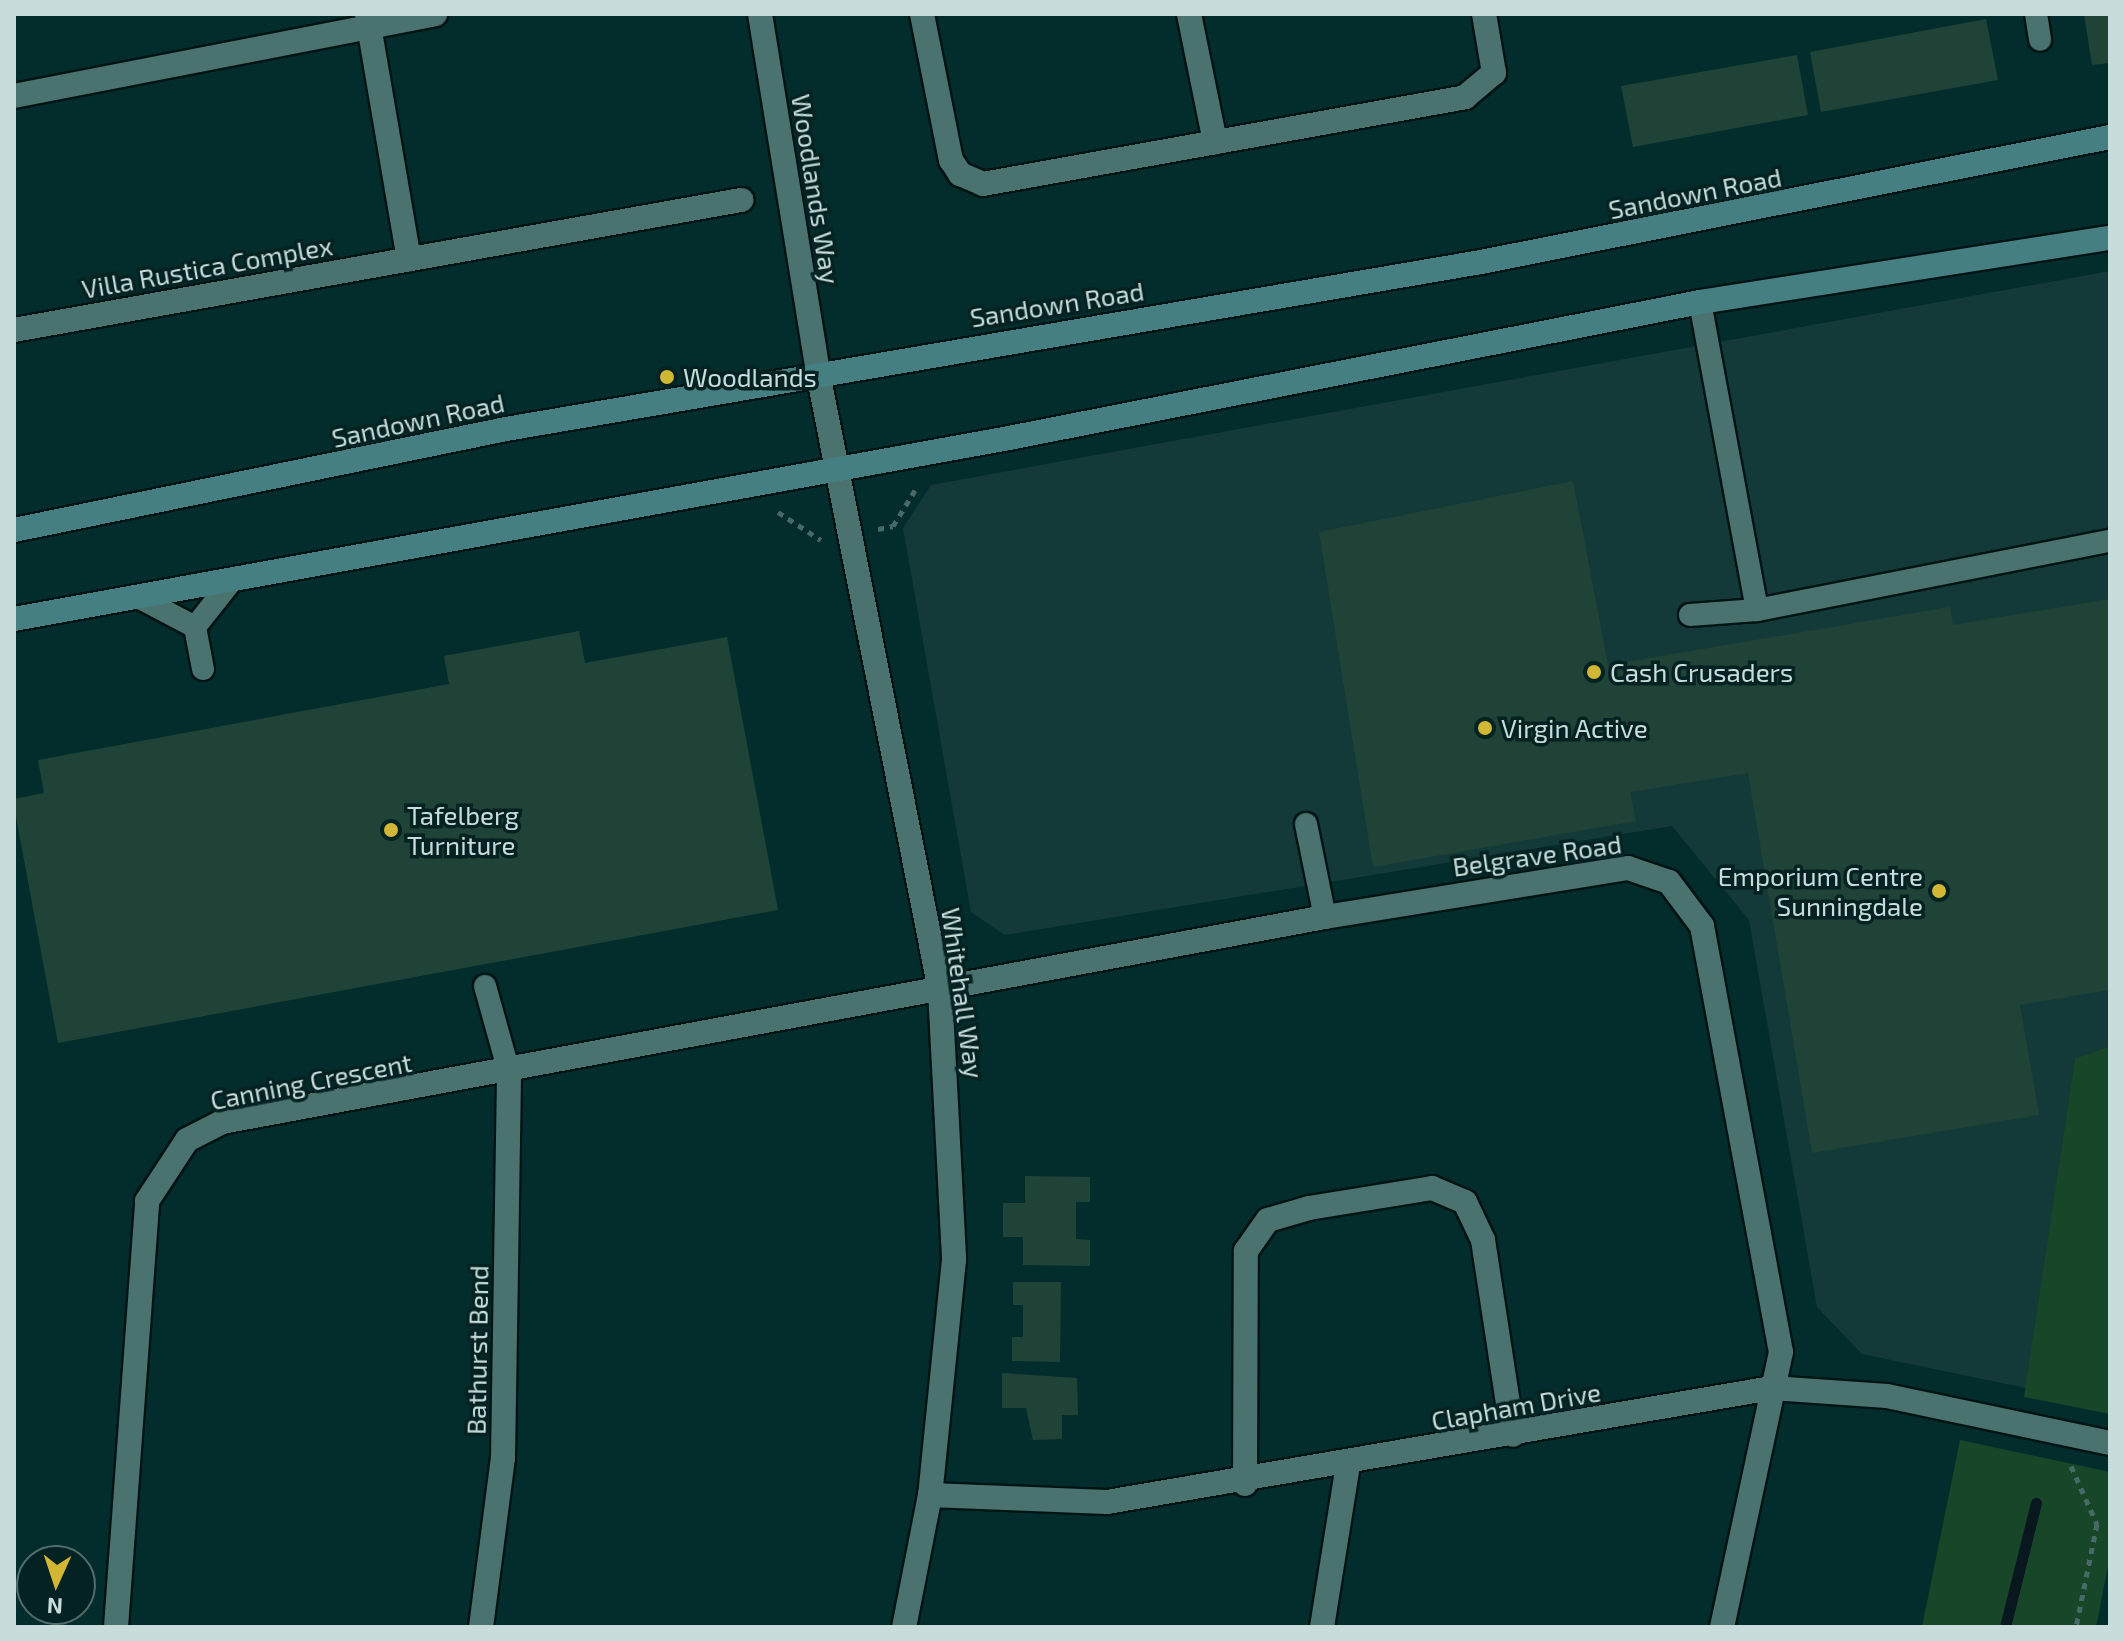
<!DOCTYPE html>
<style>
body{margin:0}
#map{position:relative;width:2124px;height:1641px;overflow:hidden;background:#032d2c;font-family:"Exo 2",sans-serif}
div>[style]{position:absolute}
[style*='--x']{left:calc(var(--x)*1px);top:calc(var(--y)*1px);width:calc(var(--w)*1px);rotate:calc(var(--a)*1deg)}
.built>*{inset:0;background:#133a38}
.green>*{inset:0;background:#184629}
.stream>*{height:11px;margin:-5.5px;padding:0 5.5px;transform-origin:5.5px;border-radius:5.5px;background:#09181f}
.building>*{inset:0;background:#204338}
.path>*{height:5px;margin-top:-2.5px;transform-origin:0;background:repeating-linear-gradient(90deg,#476a68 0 6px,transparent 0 12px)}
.roads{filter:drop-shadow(2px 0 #001413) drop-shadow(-2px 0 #001413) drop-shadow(0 2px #001413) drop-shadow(0 -2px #001413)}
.lane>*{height:22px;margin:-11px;padding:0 11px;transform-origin:11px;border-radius:11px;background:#4a726f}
.street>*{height:24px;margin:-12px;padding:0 12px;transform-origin:12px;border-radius:12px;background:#4a726f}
.secondary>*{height:24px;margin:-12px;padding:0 12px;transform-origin:12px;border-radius:12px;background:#467f81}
.dots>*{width:22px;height:22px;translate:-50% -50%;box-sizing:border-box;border:4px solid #042221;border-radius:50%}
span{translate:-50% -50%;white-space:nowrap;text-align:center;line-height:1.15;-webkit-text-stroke:7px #042221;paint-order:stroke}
.street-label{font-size:26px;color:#c8dddb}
.poi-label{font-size:26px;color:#c8dddb}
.left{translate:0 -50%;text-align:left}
.right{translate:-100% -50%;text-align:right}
.frame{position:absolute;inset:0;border:16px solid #c8dddb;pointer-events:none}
.north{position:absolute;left:16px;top:1545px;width:80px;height:80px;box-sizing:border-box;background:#042221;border:2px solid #526d6b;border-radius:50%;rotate:183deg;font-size:22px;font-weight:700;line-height:32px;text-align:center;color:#c8dddb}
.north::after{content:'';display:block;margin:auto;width:28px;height:36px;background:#d2b735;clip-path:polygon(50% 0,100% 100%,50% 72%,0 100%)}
</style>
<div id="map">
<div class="built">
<div style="clip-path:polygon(2110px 271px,2110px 1046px,2075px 1060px,2026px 1388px,1862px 1354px,1817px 1307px,1749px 920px,1672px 826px,1005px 935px,971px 912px,903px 528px,931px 485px)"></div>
</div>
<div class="green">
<div style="clip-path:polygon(2110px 1046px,2110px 1414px,2024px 1397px,2075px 1059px)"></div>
<div style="clip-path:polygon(1960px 1440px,2110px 1472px,2110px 1556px,2096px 1627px,1922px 1627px)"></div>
</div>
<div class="stream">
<div style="--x:2005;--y:1627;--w:128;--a:-76"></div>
</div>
<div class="building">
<div style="clip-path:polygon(2084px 14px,2110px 14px,2110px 63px,2092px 65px)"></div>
<div style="clip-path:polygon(1986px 19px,1998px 80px,1821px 112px,1810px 52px)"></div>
<div style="clip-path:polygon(1797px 55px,1808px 115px,1633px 147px,1621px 86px)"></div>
<div style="clip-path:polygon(1573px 481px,1608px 665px,1950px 607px,1953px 625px,2110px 599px,2110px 990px,2020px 1005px,2039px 1115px,1812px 1153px,1748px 773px,1630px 792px,1636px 821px,1373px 867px,1319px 532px)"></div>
<div style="clip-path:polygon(579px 631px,585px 663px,727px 637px,778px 910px,58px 1043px,14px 806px,14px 799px,44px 793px,38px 760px,449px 684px,444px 656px)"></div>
<div style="clip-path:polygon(1025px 1176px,1090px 1177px,1090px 1202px,1076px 1202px,1076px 1239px,1090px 1240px,1090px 1266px,1023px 1265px,1023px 1237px,1003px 1237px,1003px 1203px,1025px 1203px)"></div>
<div style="clip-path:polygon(1013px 1282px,1061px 1282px,1060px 1362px,1012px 1361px,1012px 1337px,1023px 1337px,1023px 1305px,1013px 1305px)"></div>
<div style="clip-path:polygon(1002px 1373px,1077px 1378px,1078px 1415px,1062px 1415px,1062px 1439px,1033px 1440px,1026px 1408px,1002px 1408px)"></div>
</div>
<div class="path">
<div style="--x:778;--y:512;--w:51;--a:33.1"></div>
<div style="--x:878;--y:529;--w:15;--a:-11"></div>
<div style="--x:893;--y:526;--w:46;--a:-58.4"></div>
<div style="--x:2071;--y:1466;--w:64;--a:65.9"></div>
<div style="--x:2097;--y:1524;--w:105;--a:101.5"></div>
</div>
<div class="roads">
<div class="lane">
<div style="--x:2036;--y:14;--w:26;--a:81"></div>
<div style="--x:1700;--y:302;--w:313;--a:79.5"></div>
<div style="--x:138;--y:597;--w:64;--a:27.8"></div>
<div style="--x:1690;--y:615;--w:67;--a:-4.3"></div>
<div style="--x:1757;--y:610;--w:360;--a:-11.1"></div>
<div style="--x:203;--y:669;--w:43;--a:-100.8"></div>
<div style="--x:195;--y:627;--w:61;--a:-51.6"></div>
<div style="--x:1306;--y:824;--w:95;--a:78.5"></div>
<div style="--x:485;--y:986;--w:89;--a:74.4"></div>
</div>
<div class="street">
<div style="--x:367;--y:14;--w:249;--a:80.3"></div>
<div style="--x:760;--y:14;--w:364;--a:80.8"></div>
<div style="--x:818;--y:373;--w:629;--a:78.82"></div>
<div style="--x:940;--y:990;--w:270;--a:87"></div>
<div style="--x:954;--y:1260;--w:236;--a:95.8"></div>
<div style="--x:930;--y:1495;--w:135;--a:101.1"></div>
<div style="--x:922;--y:14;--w:149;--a:78.8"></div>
<div style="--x:951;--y:160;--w:17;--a:57"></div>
<div style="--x:960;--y:174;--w:25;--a:23"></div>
<div style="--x:983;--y:184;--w:490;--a:-10.2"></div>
<div style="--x:1465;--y:97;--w:38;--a:-40"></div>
<div style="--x:1494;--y:73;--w:60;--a:-99.6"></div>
<div style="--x:1189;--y:14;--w:131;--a:78.5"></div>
<div style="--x:14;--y:96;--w:429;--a:-11"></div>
<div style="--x:14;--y:330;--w:739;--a:-10.14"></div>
<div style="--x:1245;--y:1484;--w:233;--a:-89.8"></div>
<div style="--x:1246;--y:1251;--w:38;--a:-55"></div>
<div style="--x:1268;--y:1220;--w:43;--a:-16.3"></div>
<div style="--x:1309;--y:1208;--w:125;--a:-9.2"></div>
<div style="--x:1432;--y:1188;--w:36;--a:23"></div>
<div style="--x:1465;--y:1202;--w:42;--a:64.7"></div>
<div style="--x:1483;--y:1240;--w:197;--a:81.3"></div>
<div style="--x:930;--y:1495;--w:177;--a:2.3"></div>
<div style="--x:1107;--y:1502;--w:675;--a:-9.73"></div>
<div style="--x:1772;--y:1388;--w:115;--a:4"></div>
<div style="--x:1887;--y:1396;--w:228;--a:11.9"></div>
<div style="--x:116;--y:1627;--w:427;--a:-85.8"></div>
<div style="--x:147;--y:1201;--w:73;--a:-56.7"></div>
<div style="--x:187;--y:1140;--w:39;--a:-27"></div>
<div style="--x:222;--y:1122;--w:1122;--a:-10.53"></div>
<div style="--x:1325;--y:917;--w:307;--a:-9.2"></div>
<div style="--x:1628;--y:868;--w:43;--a:18.9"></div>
<div style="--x:1669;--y:882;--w:55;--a:53.1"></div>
<div style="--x:1702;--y:926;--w:433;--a:79.5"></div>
<div style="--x:1781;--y:1352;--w:281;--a:102.1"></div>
<div style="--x:481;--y:1627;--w:170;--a:-82.6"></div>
<div style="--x:503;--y:1458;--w:386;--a:-89.1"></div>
<div style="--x:1322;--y:1627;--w:164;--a:-80.9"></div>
</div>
<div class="secondary">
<div style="--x:14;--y:530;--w:502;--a:-11.6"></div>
<div style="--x:506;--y:429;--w:989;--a:-9.72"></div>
<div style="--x:1481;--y:262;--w:641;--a:-11.24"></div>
<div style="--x:14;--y:619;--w:1011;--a:-10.31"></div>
<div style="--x:1009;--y:438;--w:704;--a:-11.13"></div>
<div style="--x:1700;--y:302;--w:415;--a:-8.9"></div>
</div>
</div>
<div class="dots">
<div style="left:667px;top:377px;background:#d2b735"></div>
<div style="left:1594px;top:672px;background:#d2b735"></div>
<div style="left:1485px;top:728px;background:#d2b735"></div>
<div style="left:391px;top:830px;background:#d2b735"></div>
<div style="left:1939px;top:891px;background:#d2b735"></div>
</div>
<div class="street-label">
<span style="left:816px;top:189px;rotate:81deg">Woodlands Way</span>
<span style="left:1695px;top:193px;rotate:-11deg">Sandown Road</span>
<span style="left:207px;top:267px;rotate:-10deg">Villa Rustica Complex</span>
<span style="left:1057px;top:304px;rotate:-9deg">Sandown Road</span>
<span style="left:418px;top:420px;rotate:-12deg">Sandown Road</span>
<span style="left:1537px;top:855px;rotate:-8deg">Belgrave Road</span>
<span style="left:963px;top:993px;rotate:82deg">Whitehall Way</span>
<span style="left:311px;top:1081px;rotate:-11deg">Canning Crescent</span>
<span style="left:477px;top:1350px;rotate:-89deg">Bathurst Bend</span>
<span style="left:1516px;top:1406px;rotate:-10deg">Clapham Drive</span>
</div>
<div class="poi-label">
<span class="left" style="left:683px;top:377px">Woodlands</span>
<span class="left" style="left:1610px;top:672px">Cash Crusaders</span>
<span class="left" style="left:1501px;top:728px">Virgin Active</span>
<span class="left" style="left:407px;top:830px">Tafelberg<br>Turniture</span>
<span class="right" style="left:1923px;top:891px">Emporium Centre<br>Sunningdale</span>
</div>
<div class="frame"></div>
<div class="north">N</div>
</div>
